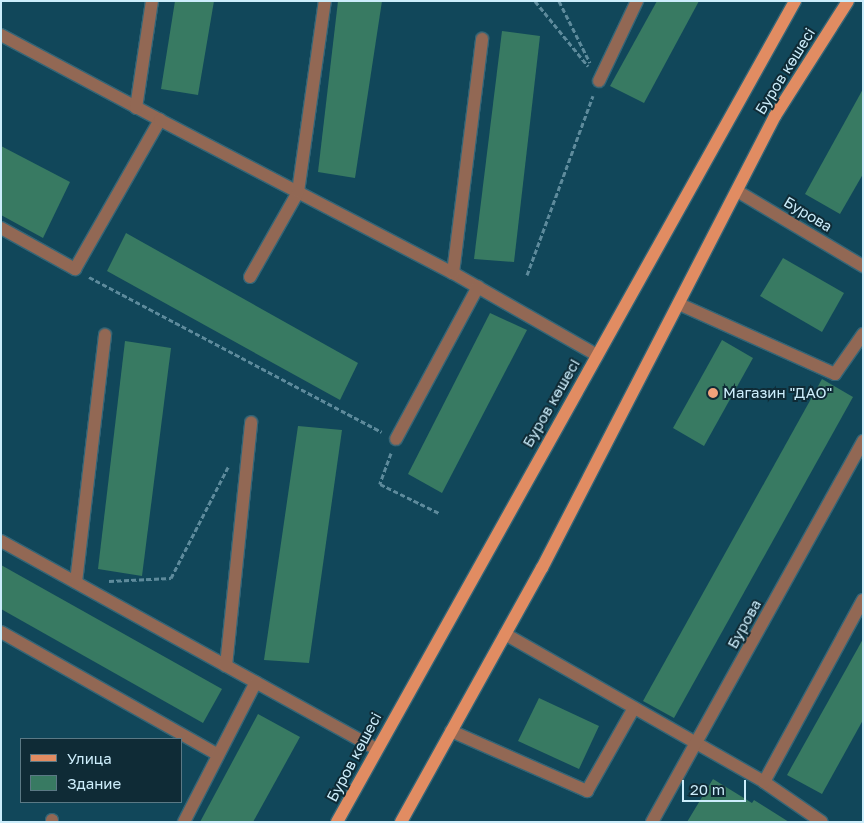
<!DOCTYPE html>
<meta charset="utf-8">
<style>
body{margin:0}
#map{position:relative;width:864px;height:823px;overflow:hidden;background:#11475a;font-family:"Golos Text",sans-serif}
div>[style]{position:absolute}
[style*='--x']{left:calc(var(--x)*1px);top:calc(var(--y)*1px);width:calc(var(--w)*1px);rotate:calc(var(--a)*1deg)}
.building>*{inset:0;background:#387a62}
.path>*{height:3px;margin-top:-1.5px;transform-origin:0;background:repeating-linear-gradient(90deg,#5e8b9c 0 5px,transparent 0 7.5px)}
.roads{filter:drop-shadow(1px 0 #336577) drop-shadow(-1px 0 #336577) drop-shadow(0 1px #336577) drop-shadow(0 -1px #336577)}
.minor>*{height:12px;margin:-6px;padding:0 6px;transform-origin:6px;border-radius:6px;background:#926854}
.major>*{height:12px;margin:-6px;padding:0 6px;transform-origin:6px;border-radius:6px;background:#e18c62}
.dots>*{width:14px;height:14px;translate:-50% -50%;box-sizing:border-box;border:2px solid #0f2b36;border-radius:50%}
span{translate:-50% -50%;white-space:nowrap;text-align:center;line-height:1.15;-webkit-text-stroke:4px #0f2b36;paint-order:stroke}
.street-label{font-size:15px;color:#ccedfb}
.poi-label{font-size:15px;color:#ccedfb}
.left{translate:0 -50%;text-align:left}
.frame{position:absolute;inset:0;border:2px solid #ccedfb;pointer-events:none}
.legend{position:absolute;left:20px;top:738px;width:162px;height:65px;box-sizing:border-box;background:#0f2b36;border:1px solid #5b7985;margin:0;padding:6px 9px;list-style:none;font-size:15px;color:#ccedfb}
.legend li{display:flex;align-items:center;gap:10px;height:25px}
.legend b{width:25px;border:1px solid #5b7985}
.scale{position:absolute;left:682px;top:780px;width:64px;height:22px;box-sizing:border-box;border:2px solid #ccedfb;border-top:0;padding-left:6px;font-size:15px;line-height:18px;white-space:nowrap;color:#ccedfb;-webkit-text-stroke:4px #0f2b36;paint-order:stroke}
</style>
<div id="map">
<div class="building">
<div style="clip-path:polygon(175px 1px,214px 1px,198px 95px,161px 89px)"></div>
<div style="clip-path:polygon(338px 1px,382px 1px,355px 178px,318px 172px)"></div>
<div style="clip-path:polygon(657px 1px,699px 1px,644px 103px,610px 86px)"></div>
<div style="clip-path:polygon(502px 31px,540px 36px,514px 262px,474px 259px)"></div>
<div style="clip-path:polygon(863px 89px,863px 174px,840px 214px,805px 194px)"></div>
<div style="clip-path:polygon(1px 146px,70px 182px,43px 238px,1px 215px)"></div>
<div style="clip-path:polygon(126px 233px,358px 363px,340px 400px,107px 271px)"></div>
<div style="clip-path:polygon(783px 258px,844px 293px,822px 332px,760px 296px)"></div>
<div style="clip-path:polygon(490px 313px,527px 330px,442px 493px,408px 474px)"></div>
<div style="clip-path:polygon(722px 340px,753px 358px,704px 446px,673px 428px)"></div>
<div style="clip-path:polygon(125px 341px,171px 348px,142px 576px,98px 569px)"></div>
<div style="clip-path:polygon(822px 379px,853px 397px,674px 718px,643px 701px)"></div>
<div style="clip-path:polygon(298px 426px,342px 430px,309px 663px,264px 660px)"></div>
<div style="clip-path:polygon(1px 565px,222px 689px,203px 723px,1px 609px)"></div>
<div style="clip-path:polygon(863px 639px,863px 720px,822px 794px,787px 775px)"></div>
<div style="clip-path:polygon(539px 698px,599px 726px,579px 769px,518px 741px)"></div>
<div style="clip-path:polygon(258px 714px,300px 737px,253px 822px,200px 822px)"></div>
<div style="clip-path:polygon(713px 779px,752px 803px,754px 800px,789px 822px,687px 822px)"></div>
</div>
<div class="path">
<div style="--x:535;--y:1;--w:84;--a:50.8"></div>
<div style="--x:559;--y:1;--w:69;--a:63.4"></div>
<div style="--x:527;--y:275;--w:191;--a:-69.8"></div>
<div style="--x:89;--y:277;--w:331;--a:27.9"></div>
<div style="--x:391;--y:453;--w:33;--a:110"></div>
<div style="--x:380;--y:484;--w:66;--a:26.2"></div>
<div style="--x:109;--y:581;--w:62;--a:-2.8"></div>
<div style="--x:171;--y:578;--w:125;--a:-62.8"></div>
</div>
<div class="roads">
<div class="minor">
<div style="--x:1;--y:35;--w:180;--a:28.1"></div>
<div style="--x:599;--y:81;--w:89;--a:-64.6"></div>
<div style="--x:136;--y:108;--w:108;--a:-81.5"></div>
<div style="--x:737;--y:191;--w:147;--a:30.8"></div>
<div style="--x:1;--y:228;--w:85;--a:29"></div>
<div style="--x:75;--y:269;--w:172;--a:-60.3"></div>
<div style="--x:160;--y:120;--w:331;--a:27.6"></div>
<div style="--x:453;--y:273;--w:166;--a:29.7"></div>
<div style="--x:453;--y:273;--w:236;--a:-82.9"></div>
<div style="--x:250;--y:277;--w:98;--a:-60.5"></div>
<div style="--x:298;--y:192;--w:193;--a:-82"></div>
<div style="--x:679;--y:304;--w:171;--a:24.2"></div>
<div style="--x:835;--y:374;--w:49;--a:-55"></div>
<div style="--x:396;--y:439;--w:173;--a:-61.7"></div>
<div style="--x:1;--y:541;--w:429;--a:29"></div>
<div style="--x:76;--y:582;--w:249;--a:-83.3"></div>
<div style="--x:1;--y:632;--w:248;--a:29.5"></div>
<div style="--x:505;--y:634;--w:298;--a:29.7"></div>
<div style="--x:764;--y:782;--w:70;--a:34.6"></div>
<div style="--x:226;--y:666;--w:245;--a:-84.1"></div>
<div style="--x:451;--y:731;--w:149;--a:23.8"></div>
<div style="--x:587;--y:791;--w:95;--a:-60.5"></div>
<div style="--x:764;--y:782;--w:207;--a:-61.5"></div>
<div style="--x:52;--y:822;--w:2;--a:-90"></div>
<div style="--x:184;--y:822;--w:157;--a:-62.8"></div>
<div style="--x:652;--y:822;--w:436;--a:-61"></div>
</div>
<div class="major">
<div style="--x:337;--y:822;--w:940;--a:-60.84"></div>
<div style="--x:401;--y:822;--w:291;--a:-61"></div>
<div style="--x:542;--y:568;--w:509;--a:-62.73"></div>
<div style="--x:775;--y:116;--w:136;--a:-57.6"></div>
</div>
</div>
<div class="dots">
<div style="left:713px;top:393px;background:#f1a27b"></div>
</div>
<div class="street-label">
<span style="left:785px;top:71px;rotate:-58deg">Буров көшесі</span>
<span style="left:808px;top:214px;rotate:31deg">Бурова</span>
<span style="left:551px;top:403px;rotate:-60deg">Буров көшесі</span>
<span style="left:744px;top:624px;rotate:-61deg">Бурова</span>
<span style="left:354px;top:757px;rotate:-62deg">Буров көшесі</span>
</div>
<div class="poi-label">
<span class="left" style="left:723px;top:393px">Магазин "ДАО"</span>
</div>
<div class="frame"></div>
<ul class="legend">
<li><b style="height:6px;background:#e18c62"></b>Улица</li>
<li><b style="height:14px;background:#387a62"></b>Здание</li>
</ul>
<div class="scale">20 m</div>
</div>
